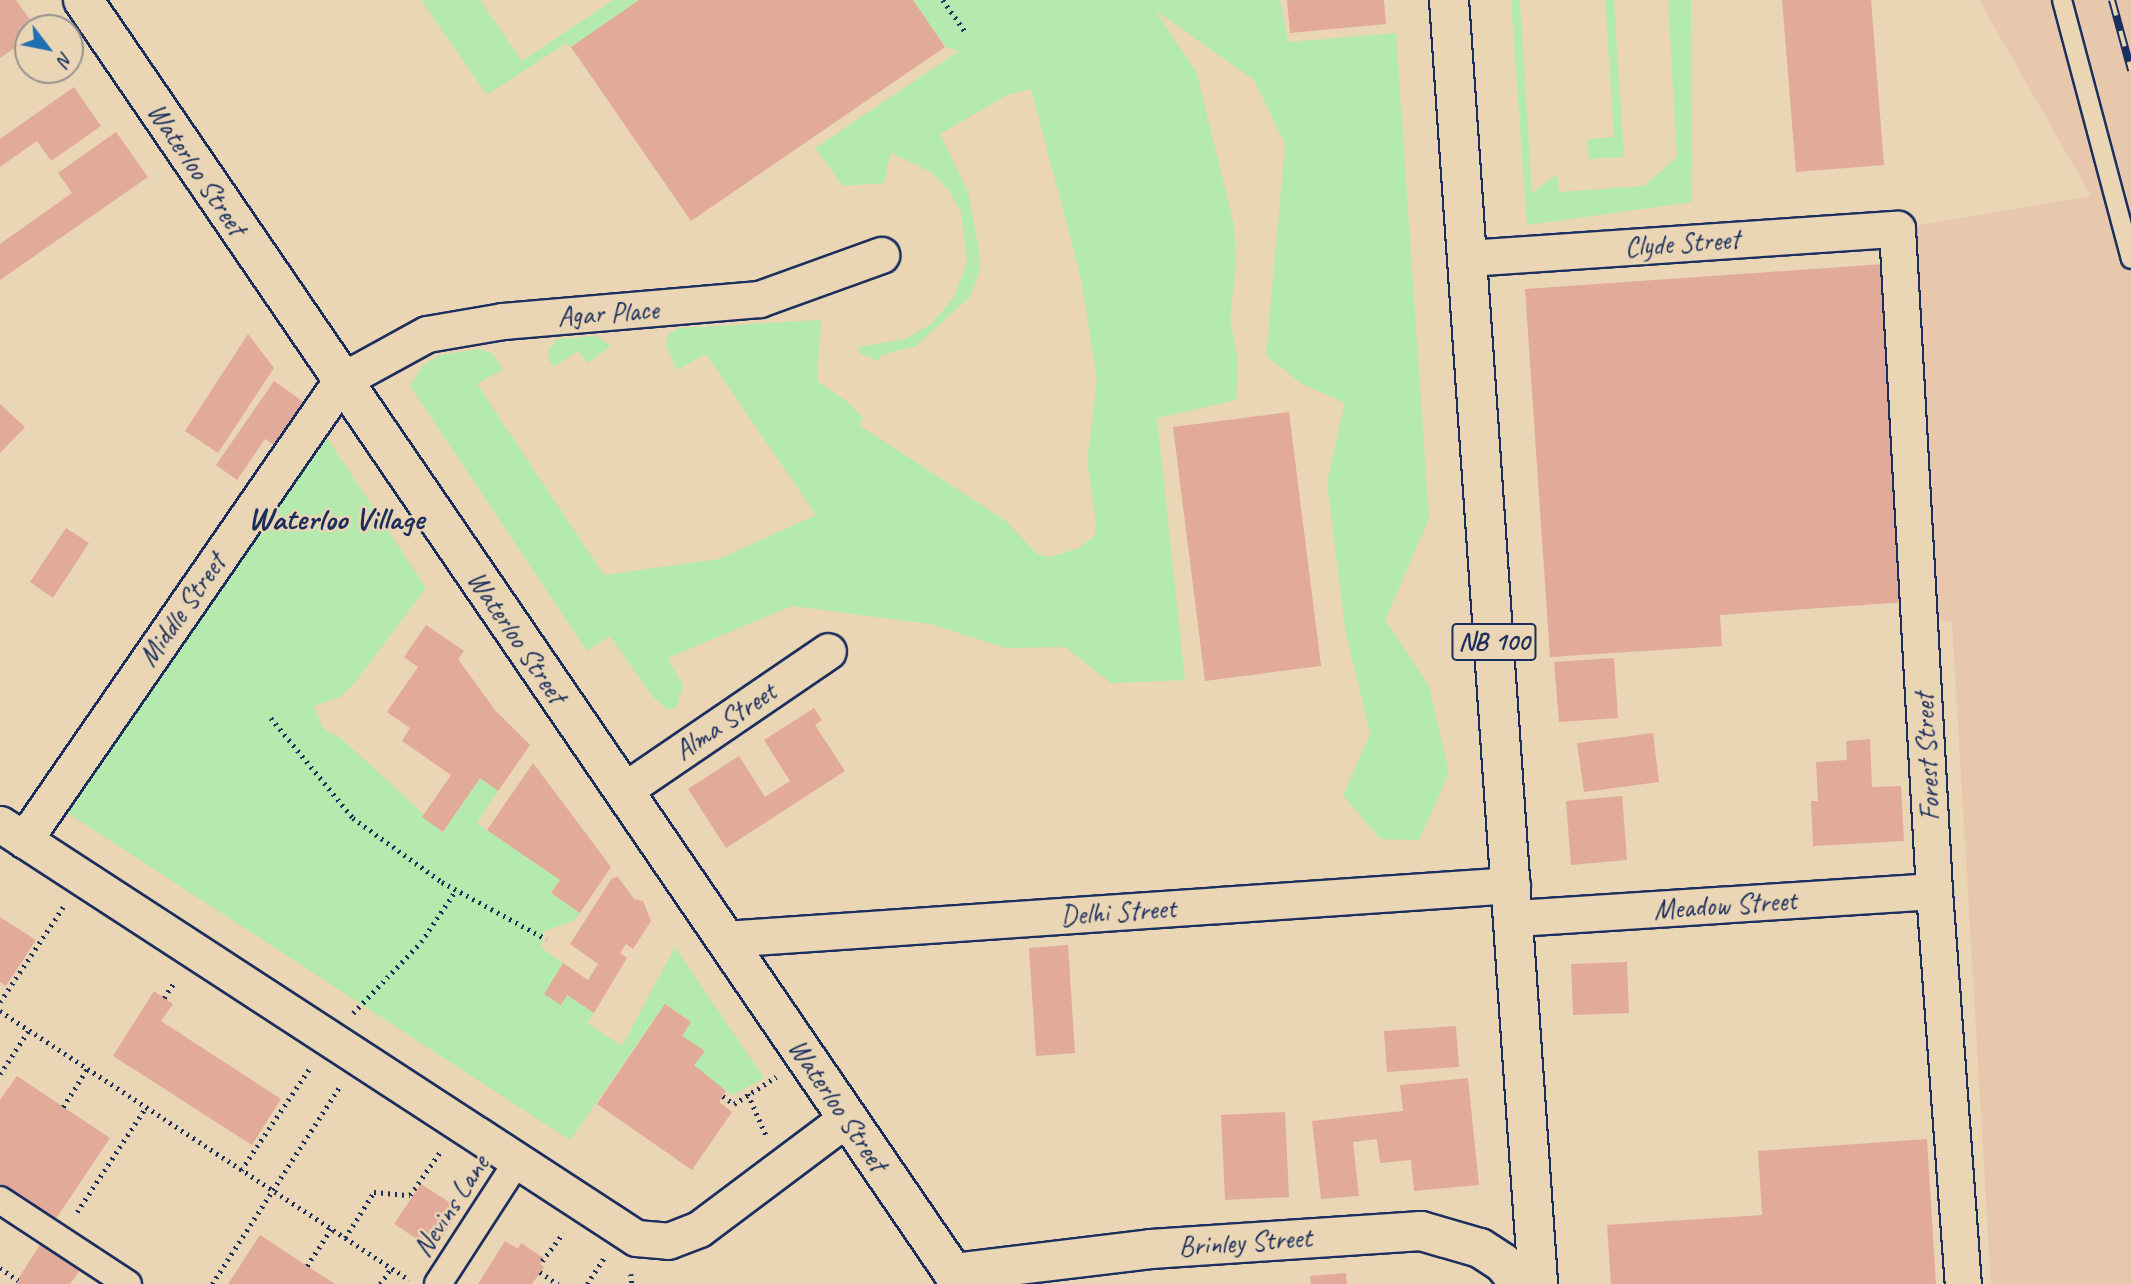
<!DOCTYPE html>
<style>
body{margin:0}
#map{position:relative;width:2131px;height:1284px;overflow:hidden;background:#ead5b4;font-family:Caveat,sans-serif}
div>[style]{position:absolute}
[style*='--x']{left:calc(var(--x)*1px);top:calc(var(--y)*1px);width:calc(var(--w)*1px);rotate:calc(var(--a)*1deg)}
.built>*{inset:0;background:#e8c8ac}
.green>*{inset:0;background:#b4eaad}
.building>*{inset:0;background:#e2ab99}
.path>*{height:4.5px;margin-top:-2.25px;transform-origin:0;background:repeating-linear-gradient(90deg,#1b2f5e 0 2px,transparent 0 7px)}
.roads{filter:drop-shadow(2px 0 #1b2f5e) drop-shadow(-2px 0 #1b2f5e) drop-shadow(0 2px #1b2f5e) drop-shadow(0 -2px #1b2f5e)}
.service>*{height:18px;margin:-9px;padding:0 9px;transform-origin:9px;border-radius:9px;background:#ead5b4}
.pedestrian>*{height:26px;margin:-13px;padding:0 13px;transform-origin:13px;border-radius:13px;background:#ead5b4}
.minor>*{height:35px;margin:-17.5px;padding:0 17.5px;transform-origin:17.5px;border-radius:17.5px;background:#ead5b4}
.tertiary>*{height:38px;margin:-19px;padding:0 19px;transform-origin:19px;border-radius:19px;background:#ead5b4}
.primary>*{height:38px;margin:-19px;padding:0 19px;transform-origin:19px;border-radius:19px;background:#ead5b4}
.rail>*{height:8px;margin-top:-4px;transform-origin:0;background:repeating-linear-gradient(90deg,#ead5b4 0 16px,#1b2f5e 0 32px);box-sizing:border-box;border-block:2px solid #1b2f5e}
span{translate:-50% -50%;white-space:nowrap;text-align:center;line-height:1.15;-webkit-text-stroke:5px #ead5b4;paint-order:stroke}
.shield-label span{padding:2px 5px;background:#ead5b4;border:2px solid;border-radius:5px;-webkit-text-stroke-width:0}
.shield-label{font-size:26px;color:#1b2f5e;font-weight:700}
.street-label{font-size:28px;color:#1b2f5e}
.quarter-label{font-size:32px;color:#1b2f5e;font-weight:700}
.north{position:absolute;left:14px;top:14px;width:70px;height:70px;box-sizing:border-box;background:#ead5b4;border:2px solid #979392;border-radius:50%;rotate:122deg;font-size:19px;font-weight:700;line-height:28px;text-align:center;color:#1b2f5e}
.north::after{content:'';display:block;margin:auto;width:24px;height:32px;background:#1f6fb2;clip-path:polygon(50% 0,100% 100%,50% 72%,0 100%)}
</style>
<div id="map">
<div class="built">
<div style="clip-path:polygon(1979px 0,2131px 0,2131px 1284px,1991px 1284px,1952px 623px,1919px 615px,1897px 229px,2091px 196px)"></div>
</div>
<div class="green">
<div style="clip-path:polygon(421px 0,480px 0,522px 61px,613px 0,639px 0,571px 47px,566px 43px,487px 95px)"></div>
<div style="clip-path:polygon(913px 0,1280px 0,1288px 42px,1396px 33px,1429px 519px,1385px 620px,1429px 686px,1449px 773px,1419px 840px,1380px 839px,1343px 795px,1370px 734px,1345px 629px,1327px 482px,1345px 403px,1302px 384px,1266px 356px,1285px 144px,1254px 80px,1154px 9px,1196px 71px,1234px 225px,1236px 263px,1230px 319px,1238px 361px,1236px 400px,1157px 418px,1185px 680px,1111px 683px,1065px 647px,1006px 648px,930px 624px,792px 606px,668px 658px,683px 686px,676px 708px,668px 710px,653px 697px,610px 636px,587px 651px,410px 386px,423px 365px,440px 355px,480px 349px,492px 353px,503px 369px,477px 384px,604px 575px,719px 559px,816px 515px,706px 354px,677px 370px,666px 346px,668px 335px,679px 328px,821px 320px,817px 381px,848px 402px,863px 418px,859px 425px,1006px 521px,1037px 554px,1050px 557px,1079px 548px,1094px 536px,1096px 525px,1087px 460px,1097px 379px,1081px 278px,1031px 89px,1007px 95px,940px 134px,968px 192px,979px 250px,980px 270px,970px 297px,916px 346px,881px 355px,879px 361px,859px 353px,859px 347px,905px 339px,931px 324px,954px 297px,967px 262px,961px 212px,948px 189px,931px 172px,891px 153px,884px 183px,843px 186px,815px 148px,959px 51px,945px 47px)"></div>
<div style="clip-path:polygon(1511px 0,1520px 0,1532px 193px,1557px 174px,1559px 192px,1644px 186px,1677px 157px,1668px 0,1691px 0,1692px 202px,1527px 225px)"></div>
<div style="clip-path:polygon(1605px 0,1614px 0,1624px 157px,1588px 159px,1587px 139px,1614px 137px)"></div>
<div style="clip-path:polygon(596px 336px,611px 346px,588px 363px,578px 351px,554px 367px,549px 361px,548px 351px,557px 339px)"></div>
<div style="clip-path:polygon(320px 427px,426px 588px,354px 684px,340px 697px,314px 706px,323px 729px,342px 739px,443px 832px,480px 778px,498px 791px,477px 823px,560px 880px,552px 894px,580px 913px,573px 921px,544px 931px,541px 948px,563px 963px,545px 994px,561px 1005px,567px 995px,594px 1013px,587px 1023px,622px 1046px,675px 947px,764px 1078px,733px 1095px,718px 1085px,694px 1065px,704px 1051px,682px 1036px,691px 1021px,665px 1004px,570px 1140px,63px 810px)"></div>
</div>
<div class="building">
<div style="clip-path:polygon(0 0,16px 0,36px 28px,28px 28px,28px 39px,0 58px)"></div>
<div style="clip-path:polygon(639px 0,913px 0,945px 47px,691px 221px,571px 47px)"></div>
<div style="clip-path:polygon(1287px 0,1384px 0,1386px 24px,1290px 33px)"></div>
<div style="clip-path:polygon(1782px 0,1871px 0,1884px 165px,1796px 172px)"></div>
<div style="clip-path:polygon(74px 87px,101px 126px,51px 161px,37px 141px,0 167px,0 139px)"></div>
<div style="clip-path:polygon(116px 132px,148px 177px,0 280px,0 244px,72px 193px,58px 173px)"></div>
<div style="clip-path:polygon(1884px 264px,1906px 602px,1720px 615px,1722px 646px,1550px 657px,1525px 289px)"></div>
<div style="clip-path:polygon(248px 334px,274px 368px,218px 453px,185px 431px)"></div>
<div style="clip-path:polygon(274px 381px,305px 403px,276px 446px,265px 439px,237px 480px,216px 465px)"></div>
<div style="clip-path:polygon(0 404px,25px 427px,0 453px)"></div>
<div style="clip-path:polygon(1289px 412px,1321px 666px,1205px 681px,1173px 427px)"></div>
<div style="clip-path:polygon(66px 528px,89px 543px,53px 598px,30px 582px)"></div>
<div style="clip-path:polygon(426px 625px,464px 651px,458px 659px,495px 710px,530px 745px,498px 791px,480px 778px,443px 832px,422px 817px,451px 775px,402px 741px,410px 728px,387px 712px,418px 667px,404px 657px)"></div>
<div style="clip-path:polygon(1614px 658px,1618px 718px,1559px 722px,1554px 662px)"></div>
<div style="clip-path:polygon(814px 708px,822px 720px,815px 725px,845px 771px,726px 848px,688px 789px,739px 756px,765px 797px,790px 781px,764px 740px)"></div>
<div style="clip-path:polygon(1653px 733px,1659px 782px,1584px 792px,1577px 743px)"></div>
<div style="clip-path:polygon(1870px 739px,1872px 787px,1901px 786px,1904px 841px,1813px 846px,1811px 801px,1818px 801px,1816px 762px,1847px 760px,1846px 741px)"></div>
<div style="clip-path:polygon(533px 763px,611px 867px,580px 913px,551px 893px,560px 880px,487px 830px)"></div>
<div style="clip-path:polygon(1622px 796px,1627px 860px,1571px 865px,1566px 801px)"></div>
<div style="clip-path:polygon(618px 877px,634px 899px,643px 901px,651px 921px,633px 949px,626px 944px,620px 953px,627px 958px,594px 1013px,567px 995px,561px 1005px,544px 994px,563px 963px,588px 980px,598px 964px,570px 944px,612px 878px)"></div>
<div style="clip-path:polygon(0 917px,36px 940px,6px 986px,0 982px)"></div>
<div style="clip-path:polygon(1068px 945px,1075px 1053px,1036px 1056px,1029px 948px)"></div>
<div style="clip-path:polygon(1627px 962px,1629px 1013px,1573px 1015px,1571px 964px)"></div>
<div style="clip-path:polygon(154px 991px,173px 1004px,161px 1021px,281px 1099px,252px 1145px,113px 1056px)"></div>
<div style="clip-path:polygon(665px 1004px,691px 1022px,682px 1036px,705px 1051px,694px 1065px,726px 1091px,719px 1102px,732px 1112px,692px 1170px,597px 1104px)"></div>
<div style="clip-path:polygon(1456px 1026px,1459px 1067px,1387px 1072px,1384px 1031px)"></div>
<div style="clip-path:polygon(17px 1076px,110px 1138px,55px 1220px,0 1183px,0 1100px)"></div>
<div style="clip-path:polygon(1468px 1078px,1479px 1185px,1414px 1191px,1411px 1160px,1380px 1163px,1377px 1139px,1353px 1142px,1359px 1196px,1321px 1199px,1312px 1121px,1403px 1111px,1400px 1085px)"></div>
<div style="clip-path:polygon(1285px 1112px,1289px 1197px,1225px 1200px,1221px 1115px)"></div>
<div style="clip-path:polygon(1927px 1139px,1936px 1284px,1611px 1284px,1607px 1225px,1762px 1215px,1758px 1151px)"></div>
<div style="clip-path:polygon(421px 1184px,460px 1209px,434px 1250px,394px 1224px)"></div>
<div style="clip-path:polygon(260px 1235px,307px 1266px,335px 1284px,228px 1284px)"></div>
<div style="clip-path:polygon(43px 1240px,83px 1266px,70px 1284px,15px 1284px)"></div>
<div style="clip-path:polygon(505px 1241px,518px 1249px,521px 1243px,544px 1258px,540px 1264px,544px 1267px,532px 1284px,478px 1284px)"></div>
<div style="clip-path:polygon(1346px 1273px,1347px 1284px,1311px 1284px,1310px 1276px)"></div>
</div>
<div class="path">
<div style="--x:943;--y:0;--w:38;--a:55"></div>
<div style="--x:271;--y:718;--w:129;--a:50.6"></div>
<div style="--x:353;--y:818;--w:110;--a:35.7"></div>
<div style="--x:442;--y:882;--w:119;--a:28.7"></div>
<div style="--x:164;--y:998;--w:20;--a:-57"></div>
<div style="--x:0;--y:1002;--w:114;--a:-56.4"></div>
<div style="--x:0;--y:1011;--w:490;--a:33.3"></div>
<div style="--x:353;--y:1013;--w:98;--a:-46.2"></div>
<div style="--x:421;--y:942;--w:63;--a:-56.1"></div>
<div style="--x:0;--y:1074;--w:53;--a:-56.6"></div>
<div style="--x:748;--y:1094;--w:45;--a:66.3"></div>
<div style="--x:723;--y:1096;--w:14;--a:36"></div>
<div style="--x:734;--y:1104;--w:50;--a:-32.7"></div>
<div style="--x:63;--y:1107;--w:45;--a:-57.7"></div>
<div style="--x:241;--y:1170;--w:122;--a:-56"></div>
<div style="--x:77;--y:1212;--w:126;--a:-56.7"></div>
<div style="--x:345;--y:1238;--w:54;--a:-57.8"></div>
<div style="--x:374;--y:1192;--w:36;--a:5"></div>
<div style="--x:410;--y:1195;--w:52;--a:-55.1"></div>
<div style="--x:542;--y:1261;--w:35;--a:-53"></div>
<div style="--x:307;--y:1266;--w:44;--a:-57"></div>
<div style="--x:0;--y:1268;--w:22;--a:34"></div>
<div style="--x:540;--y:1272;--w:22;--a:34"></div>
<div style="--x:631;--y:1274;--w:10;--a:84"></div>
<div style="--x:212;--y:1284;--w:234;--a:-57.1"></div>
<div style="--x:380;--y:1284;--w:19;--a:-55"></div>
<div style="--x:587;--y:1284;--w:31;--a:-57"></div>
</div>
<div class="roads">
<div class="service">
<div style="--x:2062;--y:0;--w:268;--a:75.1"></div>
</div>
<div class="pedestrian">
<div style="--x:0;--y:1200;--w:153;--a:33.3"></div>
<div style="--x:438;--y:1284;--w:145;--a:-57.1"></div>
</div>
<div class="minor">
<div style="--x:1467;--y:258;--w:431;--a:-3.9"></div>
<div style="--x:1897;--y:229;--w:663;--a:86.8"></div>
<div style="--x:1934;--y:891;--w:394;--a:85.8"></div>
<div style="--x:623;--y:791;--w:248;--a:-34.3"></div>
<div style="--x:0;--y:824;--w:759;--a:33.06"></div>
<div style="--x:636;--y:1238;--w:32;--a:5"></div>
<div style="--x:668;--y:1241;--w:33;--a:-21"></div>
<div style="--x:699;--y:1229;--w:185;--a:-36.9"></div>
<div style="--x:24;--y:840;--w:558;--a:-55.37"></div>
<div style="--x:341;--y:381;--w:98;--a:-28.7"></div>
<div style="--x:427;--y:334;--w:77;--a:-9.7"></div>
<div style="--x:503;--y:321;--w:257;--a:-4.9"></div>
<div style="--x:759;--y:299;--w:130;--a:-19.8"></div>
<div style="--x:1516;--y:918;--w:419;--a:-3.7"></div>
<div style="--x:724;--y:939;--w:790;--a:-3.92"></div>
</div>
<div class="tertiary">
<div style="--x:83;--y:0;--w:1555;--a:55.64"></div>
<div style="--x:953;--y:1273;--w:199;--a:-6.9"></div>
<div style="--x:1151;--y:1249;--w:271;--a:-3.8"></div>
<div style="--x:1421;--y:1231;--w:61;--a:16.1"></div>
<div style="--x:1480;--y:1248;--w:27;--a:33"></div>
<div style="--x:1503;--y:1263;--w:27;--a:51"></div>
</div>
<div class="primary">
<div style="--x:1449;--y:0;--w:1287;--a:86.03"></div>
</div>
</div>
<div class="rail">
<div style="--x:2112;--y:0;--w:73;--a:74.8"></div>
</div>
<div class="shield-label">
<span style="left:1494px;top:642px">NB 100</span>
</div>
<div class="street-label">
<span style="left:197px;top:169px;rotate:56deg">Waterloo Street</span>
<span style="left:1682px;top:243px;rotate:-4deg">Clyde Street</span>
<span style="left:608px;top:313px;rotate:-4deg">Agar Place</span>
<span style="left:182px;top:610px;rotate:-55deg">Middle Street</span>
<span style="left:517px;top:637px;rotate:56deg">Waterloo Street</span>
<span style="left:725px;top:721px;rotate:-34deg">Alma Street</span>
<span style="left:1927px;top:757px;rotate:-93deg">Forest Street</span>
<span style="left:1725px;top:905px;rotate:-4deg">Meadow Street</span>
<span style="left:1118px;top:912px;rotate:-4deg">Delhi Street</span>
<span style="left:838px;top:1105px;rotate:56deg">Waterloo Street</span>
<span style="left:451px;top:1206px;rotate:-57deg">Nevins Lane</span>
<span style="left:1245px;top:1242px;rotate:-4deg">Brinley Street</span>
</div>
<div class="quarter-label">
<span style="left:336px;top:519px">Waterloo Village</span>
</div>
<div class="north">N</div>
</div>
